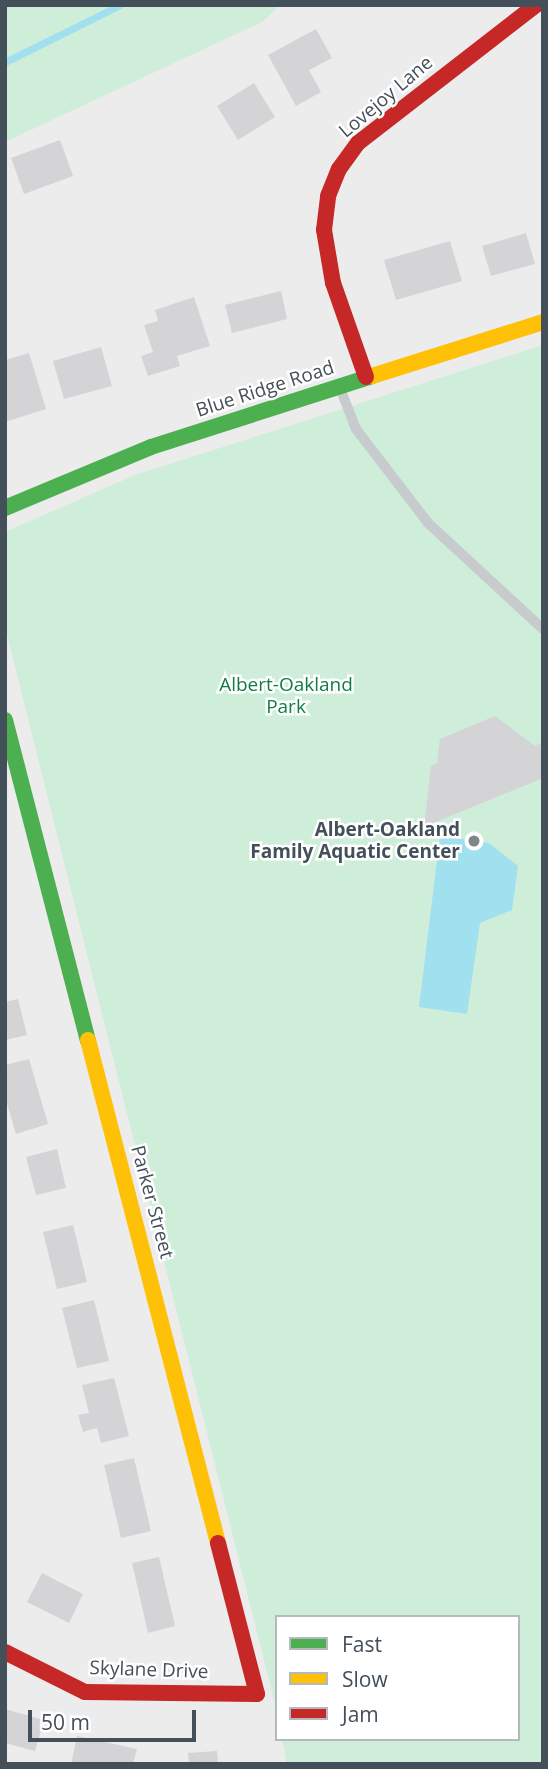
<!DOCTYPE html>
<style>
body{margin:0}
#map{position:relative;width:548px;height:1769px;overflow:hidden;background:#edecec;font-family:"Open Sans",sans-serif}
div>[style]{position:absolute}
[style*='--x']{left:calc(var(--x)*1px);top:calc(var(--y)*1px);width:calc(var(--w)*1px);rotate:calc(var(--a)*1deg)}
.green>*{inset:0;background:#ceeed9}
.water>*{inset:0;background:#a1e0ee}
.stream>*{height:7px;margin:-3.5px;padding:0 3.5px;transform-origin:3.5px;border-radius:3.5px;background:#a1e0ee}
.building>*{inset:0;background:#d4d4d7}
.lane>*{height:10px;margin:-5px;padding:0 5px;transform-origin:5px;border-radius:5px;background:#c8cbcd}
.fast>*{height:16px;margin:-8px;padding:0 8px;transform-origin:8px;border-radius:8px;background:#4caf50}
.slow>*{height:16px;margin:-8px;padding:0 8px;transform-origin:8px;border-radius:8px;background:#ffc107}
.jam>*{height:16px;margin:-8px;padding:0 8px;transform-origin:8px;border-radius:8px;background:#c62828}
.dots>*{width:19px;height:19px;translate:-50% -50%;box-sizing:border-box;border:4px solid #fff;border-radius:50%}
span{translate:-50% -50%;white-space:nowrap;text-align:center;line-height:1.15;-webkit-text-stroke:5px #fff;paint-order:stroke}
.street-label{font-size:19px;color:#434f59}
.park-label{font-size:19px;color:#127c44}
.poi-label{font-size:19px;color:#434f59;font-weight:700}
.right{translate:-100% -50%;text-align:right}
.frame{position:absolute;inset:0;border:7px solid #434f59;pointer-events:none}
.legend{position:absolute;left:275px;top:1615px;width:245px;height:126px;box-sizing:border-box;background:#fff;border:2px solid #b4b9bd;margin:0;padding:9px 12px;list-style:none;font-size:21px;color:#434f59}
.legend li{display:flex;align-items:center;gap:14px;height:35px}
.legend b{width:35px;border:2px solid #b4b9bd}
.scale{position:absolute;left:28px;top:1710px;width:168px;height:32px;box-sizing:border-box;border:4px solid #434f59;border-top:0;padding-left:9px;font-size:21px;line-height:24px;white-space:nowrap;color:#434f59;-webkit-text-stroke:5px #fff;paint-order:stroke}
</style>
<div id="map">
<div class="green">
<div style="clip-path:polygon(5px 5px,280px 5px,262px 22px,5px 142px)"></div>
<div style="clip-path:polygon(543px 345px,543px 1764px,287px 1764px,282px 1739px,518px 1739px,518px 1617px,277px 1617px,277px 1712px,5px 627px,5px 532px,135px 475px)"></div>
</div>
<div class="water">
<div style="clip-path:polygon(440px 836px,489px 843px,518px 866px,512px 910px,480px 923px,467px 1014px,419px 1007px)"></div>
</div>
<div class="stream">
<div style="--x:5;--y:62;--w:128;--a:-26.4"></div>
</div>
<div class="building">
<div style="clip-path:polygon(316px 29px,332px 58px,309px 70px,321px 92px,296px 106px,268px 55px)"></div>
<div style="clip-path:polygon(254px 83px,275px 117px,238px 140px,217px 106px)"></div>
<div style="clip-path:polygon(60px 140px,73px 176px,24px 194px,11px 158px)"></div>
<div style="clip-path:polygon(526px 233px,535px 264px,491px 276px,482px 246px)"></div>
<div style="clip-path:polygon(450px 241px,462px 281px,396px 300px,384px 260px)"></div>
<div style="clip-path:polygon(281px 291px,287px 319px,232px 333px,225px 305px)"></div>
<div style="clip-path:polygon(194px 297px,210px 346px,177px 356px,180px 366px,148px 376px,141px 356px,153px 352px,144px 325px,158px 321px,155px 310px)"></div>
<div style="clip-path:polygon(101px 347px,112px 386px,64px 399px,53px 361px)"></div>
<div style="clip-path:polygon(29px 353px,46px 409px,5px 422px,5px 360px)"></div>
<div style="clip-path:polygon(495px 716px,535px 746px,543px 742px,543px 778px,424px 827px,431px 766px,437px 763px,440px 739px)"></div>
<div style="clip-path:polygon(18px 999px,27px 1035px,5px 1040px,5px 1002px)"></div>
<div style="clip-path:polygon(29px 1059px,48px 1124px,16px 1134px,5px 1097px,5px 1065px)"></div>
<div style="clip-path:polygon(57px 1149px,66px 1188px,36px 1195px,26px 1157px)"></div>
<div style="clip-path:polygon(73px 1225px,87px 1282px,57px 1289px,43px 1232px)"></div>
<div style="clip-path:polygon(94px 1300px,109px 1361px,77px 1368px,62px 1308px)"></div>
<div style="clip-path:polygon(114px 1378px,129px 1436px,101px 1443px,97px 1428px,83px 1432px,78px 1415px,89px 1413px,82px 1385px)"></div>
<div style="clip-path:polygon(134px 1458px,151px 1531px,121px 1538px,104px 1465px)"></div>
<div style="clip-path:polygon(159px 1557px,175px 1626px,148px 1633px,132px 1563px)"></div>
<div style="clip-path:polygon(42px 1573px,83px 1594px,69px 1623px,27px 1602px)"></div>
<div style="clip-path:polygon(5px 1709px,44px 1720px,35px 1751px,5px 1743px)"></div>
<div style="clip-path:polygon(77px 1736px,137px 1749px,133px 1764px,71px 1764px)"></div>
<div style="clip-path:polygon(217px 1751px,218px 1764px,189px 1764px,188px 1753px)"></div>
</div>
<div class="lane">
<div style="--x:340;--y:388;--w:44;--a:68.7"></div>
<div style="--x:356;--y:429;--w:118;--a:52.5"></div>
<div style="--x:428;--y:523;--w:156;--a:42.7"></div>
</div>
<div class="fast">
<div style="--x:5;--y:508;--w:158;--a:-22.7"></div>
<div style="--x:151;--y:447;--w:232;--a:-17.8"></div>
<div style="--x:5;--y:720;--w:331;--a:75.5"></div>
</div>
<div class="slow">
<div style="--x:372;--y:376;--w:179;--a:-17.5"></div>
<div style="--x:88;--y:1040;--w:520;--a:75.51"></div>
</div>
<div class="jam">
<div style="--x:366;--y:377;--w:100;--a:-109.3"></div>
<div style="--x:333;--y:283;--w:54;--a:-99.6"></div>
<div style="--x:324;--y:230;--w:34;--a:-83"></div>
<div style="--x:328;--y:196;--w:29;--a:-68"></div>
<div style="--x:339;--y:169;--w:32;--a:-54"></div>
<div style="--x:358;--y:143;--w:225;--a:-37.8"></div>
<div style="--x:5;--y:1652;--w:89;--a:26.6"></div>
<div style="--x:85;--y:1692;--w:172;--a:0.7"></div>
<div style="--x:257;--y:1694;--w:156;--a:-104.5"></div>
</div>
<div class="dots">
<div style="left:474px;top:841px;background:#7e868c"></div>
</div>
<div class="street-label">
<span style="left:386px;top:97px;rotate:-40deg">Lovejoy Lane</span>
<span style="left:265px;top:389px;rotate:-18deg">Blue Ridge Road</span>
<span style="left:152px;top:1202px;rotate:75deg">Parker Street</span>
<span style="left:149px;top:1670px;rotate:2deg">Skylane Drive</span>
</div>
<div class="park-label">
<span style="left:286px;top:696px">Albert-Oakland<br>Park</span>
</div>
<div class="poi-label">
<span class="right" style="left:460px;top:841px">Albert-Oakland<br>Family Aquatic Center</span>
</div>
<div class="frame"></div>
<ul class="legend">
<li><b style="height:9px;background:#4caf50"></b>Fast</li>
<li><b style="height:9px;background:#ffc107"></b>Slow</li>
<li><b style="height:9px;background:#c62828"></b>Jam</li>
</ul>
<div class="scale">50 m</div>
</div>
